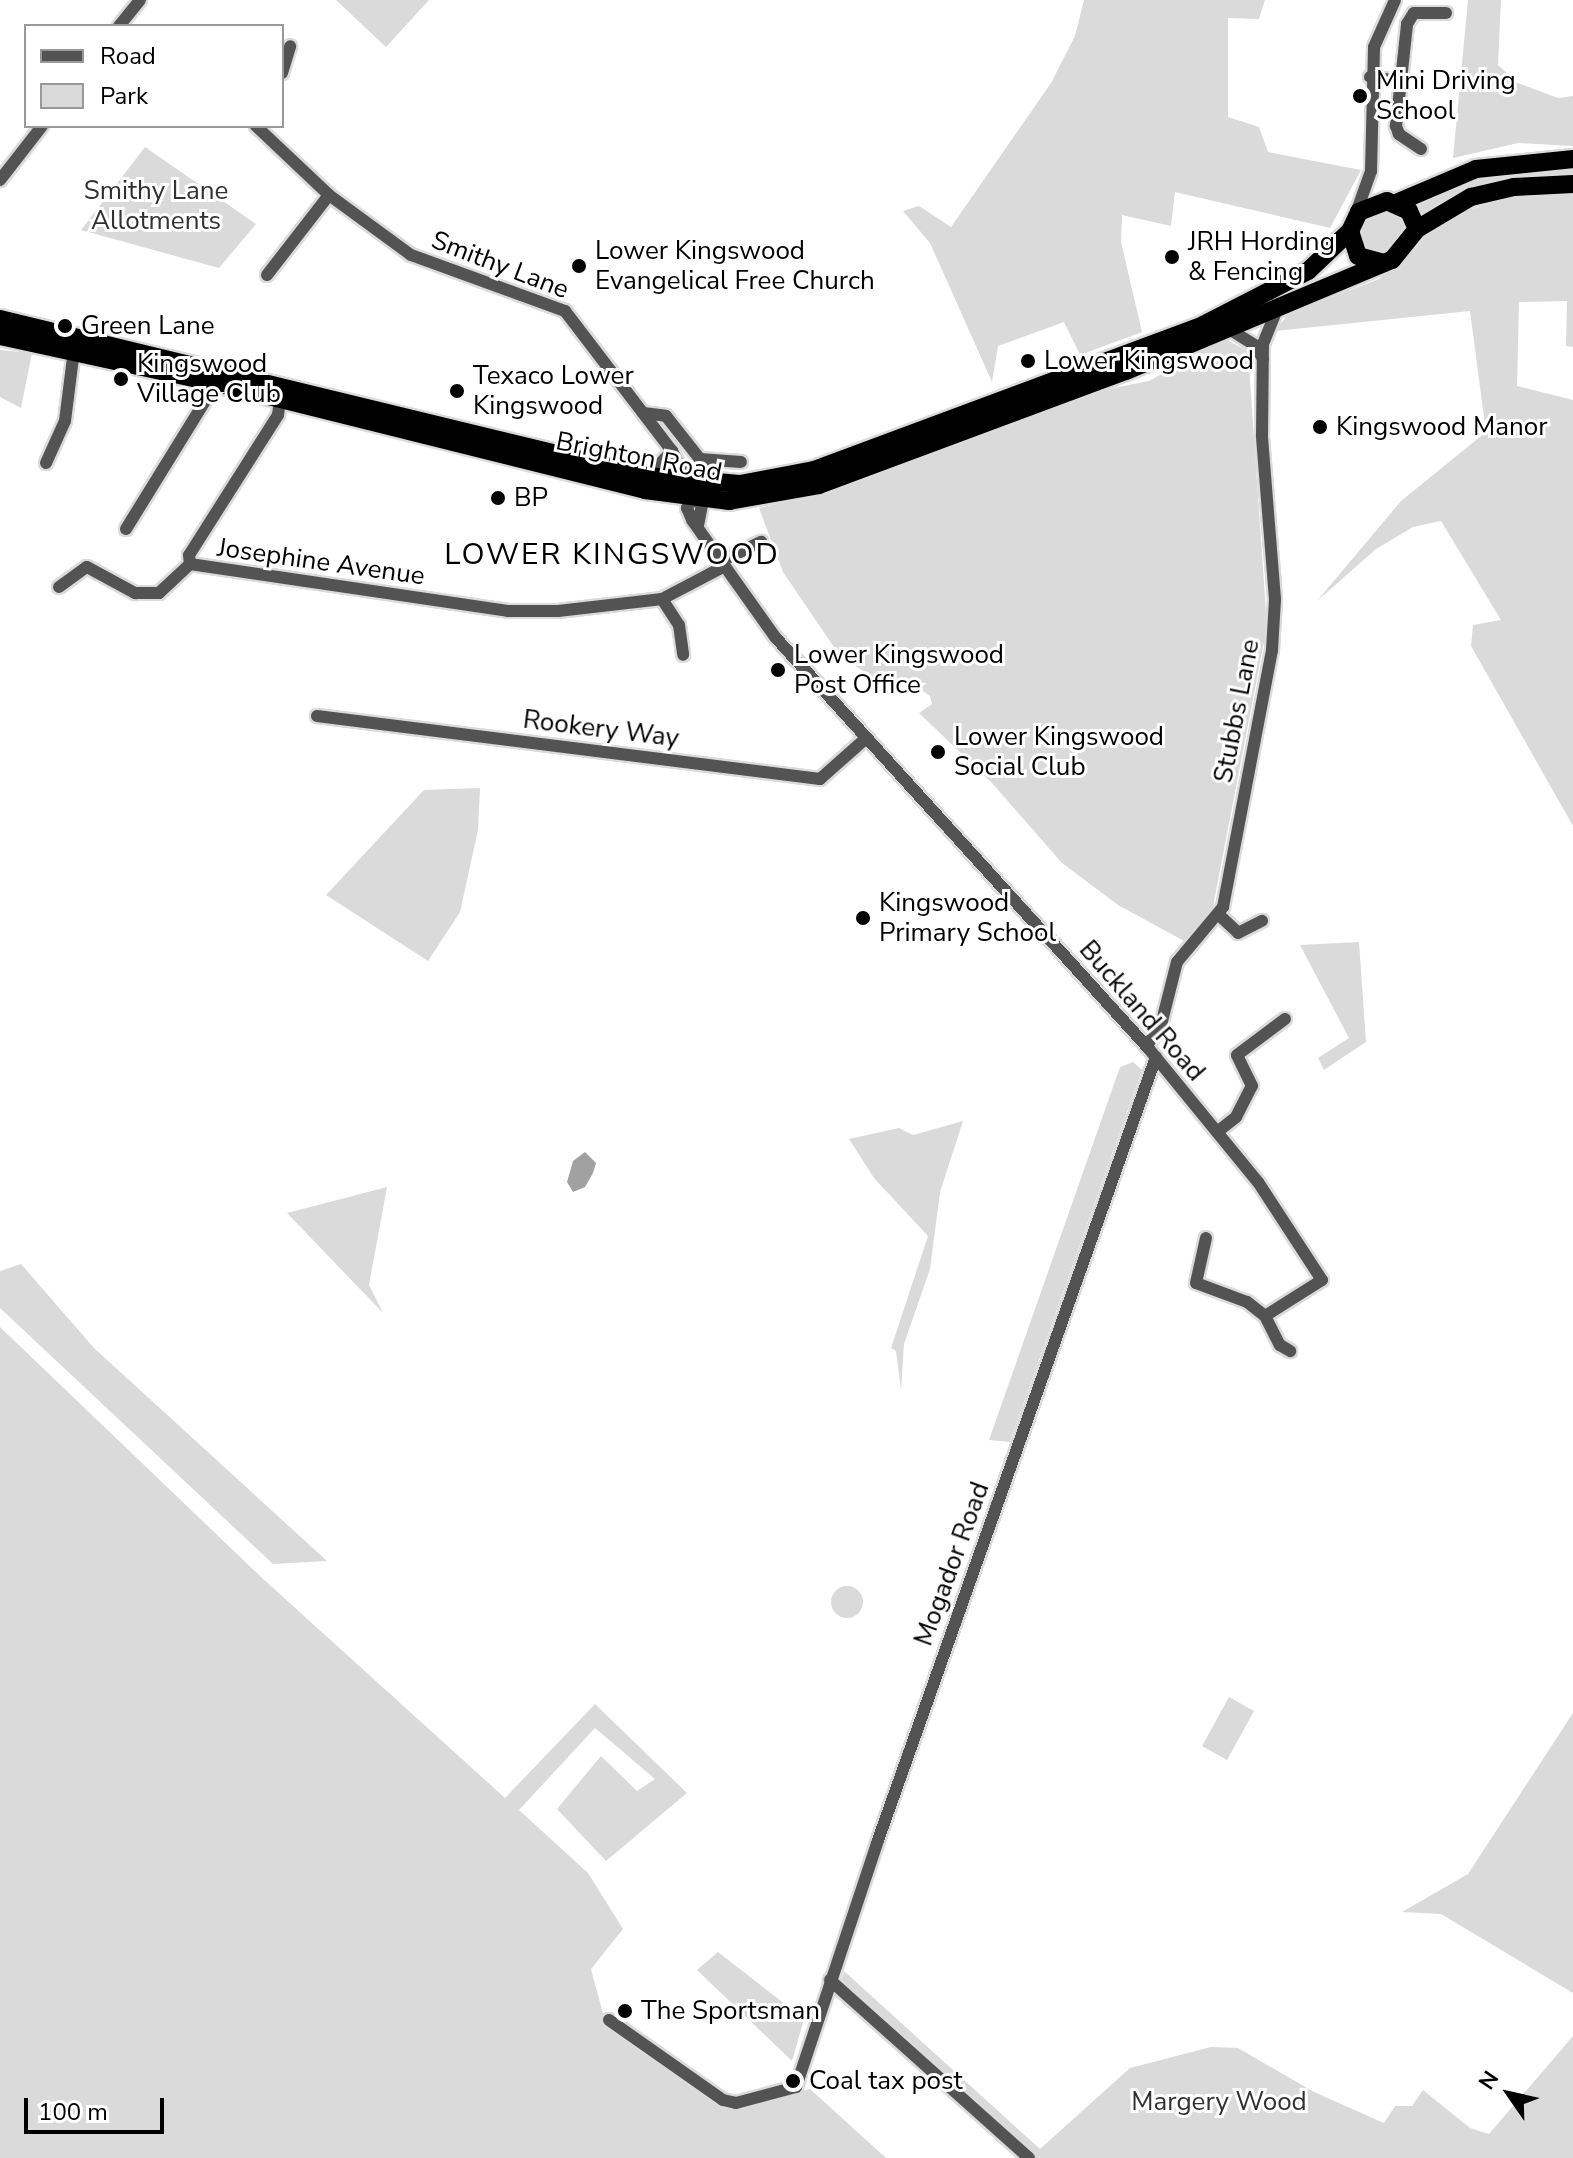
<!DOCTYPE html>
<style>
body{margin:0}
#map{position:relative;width:1573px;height:2158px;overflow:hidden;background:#fff;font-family:"Nunito Sans",sans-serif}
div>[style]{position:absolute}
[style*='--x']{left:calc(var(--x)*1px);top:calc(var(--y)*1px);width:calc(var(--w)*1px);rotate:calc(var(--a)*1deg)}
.green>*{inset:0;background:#dadada}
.round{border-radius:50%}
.water>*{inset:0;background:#a1a1a1}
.roads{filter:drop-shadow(2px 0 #dbdbdb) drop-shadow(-2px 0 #dbdbdb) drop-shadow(0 2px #dbdbdb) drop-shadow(0 -2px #dbdbdb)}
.minor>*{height:12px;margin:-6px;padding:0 6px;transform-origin:6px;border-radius:6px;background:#535353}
.highway>*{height:18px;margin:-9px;padding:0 9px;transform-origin:9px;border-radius:9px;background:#000}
.dots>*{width:22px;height:22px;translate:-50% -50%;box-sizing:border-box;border:4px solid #fff;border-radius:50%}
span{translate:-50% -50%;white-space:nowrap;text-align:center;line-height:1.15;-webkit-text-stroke:6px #fff;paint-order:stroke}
.poi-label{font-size:26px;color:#000}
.left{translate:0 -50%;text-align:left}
.park-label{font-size:26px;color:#313131}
.street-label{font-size:26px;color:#000}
.quarter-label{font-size:30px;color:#000;letter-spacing:2px}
.legend{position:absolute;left:24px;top:24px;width:260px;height:104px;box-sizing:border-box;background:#fff;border:2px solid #999;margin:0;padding:10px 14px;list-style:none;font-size:24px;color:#000}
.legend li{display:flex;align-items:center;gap:16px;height:40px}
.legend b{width:40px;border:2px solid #999}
.north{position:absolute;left:1469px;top:2054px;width:80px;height:80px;-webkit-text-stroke:6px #fff;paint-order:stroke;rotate:304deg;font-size:22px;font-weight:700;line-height:32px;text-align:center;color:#000}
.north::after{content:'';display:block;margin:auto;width:28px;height:36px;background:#000;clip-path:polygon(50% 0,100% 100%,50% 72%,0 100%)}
.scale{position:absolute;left:24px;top:2098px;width:140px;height:36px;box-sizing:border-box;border:4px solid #000;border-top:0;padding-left:10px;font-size:24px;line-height:28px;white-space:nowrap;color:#000;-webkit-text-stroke:6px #fff;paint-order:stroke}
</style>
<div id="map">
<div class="green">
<div style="clip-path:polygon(336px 0,429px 0,386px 47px)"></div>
<div style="clip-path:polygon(1084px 0,1265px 0,1259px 19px,1228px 18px,1228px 117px,1259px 127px,1268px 152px,1361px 170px,1330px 228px,1175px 192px,1171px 226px,1122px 215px,1121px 242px,1142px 332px,1080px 355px,1064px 322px,998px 346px,992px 382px,930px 243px,903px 211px,919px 206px,951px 227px,1051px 83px,1075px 36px)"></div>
<div style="clip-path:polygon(1468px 0,1501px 0,1498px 65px,1518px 83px,1558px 98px,1573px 96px,1573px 146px,1518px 143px,1453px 158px)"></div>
<div style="clip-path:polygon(145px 147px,256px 224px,219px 268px,81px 230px)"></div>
<div style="clip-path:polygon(1573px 164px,1573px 178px,1467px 193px,1421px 219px,1411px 203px,1501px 168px)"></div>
<div style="clip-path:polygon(1573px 193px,1573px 347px,1566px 346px,1567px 301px,1519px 302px,1517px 386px,1573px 400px,1573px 826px,1471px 646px,1473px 625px,1501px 620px,1441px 521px,1413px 527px,1376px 549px,1317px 601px,1401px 501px,1486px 432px,1470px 311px,1275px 331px,1288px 314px,1379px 279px,1444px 221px,1498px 199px)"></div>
<div style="clip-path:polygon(1385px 211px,1405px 213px,1409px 236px,1380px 258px,1363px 253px,1358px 229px,1375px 213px)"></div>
<div style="clip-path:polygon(1225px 339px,1248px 351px,1267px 626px,1212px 912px,1186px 942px,1118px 905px,1062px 863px,992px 783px,919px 713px,932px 704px,930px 696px,907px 680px,896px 690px,884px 686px,838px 653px,783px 572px,759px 508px,814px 495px,1098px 391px,1149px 381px)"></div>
<div style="clip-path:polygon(0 350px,32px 353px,21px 408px,0 397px)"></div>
<div style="clip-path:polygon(480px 788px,478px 830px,460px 912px,428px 961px,326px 895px,424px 790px)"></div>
<div style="clip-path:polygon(1359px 942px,1366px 1042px,1324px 1070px,1318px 1058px,1349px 1038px,1300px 945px)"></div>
<div style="clip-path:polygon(1133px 1062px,1142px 1070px,1010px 1442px,989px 1440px,1120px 1067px)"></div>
<div style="clip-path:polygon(963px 1121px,940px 1192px,930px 1269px,904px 1344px,901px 1390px,896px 1351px,891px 1348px,928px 1236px,874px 1178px,849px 1139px,899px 1128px,913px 1135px)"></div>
<div style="clip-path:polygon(387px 1187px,369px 1285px,383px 1313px,287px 1213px)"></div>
<div style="clip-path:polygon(21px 1264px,94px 1348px,327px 1561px,273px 1564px,0 1308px,0 1271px)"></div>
<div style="clip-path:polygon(0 1327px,261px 1577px,505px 1798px,595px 1704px,687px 1793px,606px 1861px,557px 1809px,601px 1756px,637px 1791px,655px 1779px,595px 1728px,519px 1810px,588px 1873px,623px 1929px,591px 1969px,606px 2025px,732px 2108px,810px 2089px,886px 2158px,0 2158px)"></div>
<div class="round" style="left:831px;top:1586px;width:32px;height:32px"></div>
<div style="clip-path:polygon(1229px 1697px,1254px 1711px,1227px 1760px,1202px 1746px)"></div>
<div style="clip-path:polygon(1573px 1713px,1573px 1993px,1441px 1914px,1402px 1912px,1468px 1874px)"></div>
<div style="clip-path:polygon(718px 1952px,804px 2019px,792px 2061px,697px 1970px)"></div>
<div style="clip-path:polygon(844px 1971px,1040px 2149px,1130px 2068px,1211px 2047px,1238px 2048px,1314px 2092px,1384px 2123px,1395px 2106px,1412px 2106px,1423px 2090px,1470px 2128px,1489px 2134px,1573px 2036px,1573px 2158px,1026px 2158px,841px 1980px)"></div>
</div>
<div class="water">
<div style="clip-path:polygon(585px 1152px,596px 1163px,593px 1173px,585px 1187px,573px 1192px,567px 1182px,573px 1161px)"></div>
</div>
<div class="roads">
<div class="minor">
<div style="--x:119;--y:26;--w:33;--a:-51"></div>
<div style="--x:282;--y:73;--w:28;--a:-73"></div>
<div style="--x:1370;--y:77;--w:30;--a:8"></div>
<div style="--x:256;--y:126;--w:100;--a:43.4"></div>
<div style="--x:329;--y:195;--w:102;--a:36.2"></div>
<div style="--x:411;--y:255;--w:164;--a:20"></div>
<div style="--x:565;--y:311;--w:176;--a:52.6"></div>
<div style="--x:672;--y:451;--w:36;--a:63"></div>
<div style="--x:1421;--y:149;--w:27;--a:-146"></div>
<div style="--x:1399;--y:134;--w:9;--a:-111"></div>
<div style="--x:1396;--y:126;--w:103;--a:-83.8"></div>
<div style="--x:1407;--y:24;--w:13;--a:-58"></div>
<div style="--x:1414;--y:13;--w:32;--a:0"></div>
<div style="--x:0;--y:180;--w:68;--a:-52.1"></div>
<div style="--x:1355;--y:216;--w:48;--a:-70.4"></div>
<div style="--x:1371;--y:171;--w:124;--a:-88.6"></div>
<div style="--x:1374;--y:47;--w:51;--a:-65.9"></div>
<div style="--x:267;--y:275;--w:101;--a:-52.2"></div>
<div style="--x:1229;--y:329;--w:32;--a:32"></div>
<div style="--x:1256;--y:346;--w:15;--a:62"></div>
<div style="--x:280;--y:399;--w:16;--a:97"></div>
<div style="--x:278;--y:415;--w:166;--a:122.4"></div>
<div style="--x:189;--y:555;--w:9;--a:84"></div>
<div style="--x:190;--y:564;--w:321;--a:8.4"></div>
<div style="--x:508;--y:611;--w:50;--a:0"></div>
<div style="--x:558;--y:611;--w:105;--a:-6.6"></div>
<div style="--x:662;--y:599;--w:69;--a:-27.7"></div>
<div style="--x:643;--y:413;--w:23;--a:7"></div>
<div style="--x:666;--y:416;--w:55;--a:51.7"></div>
<div style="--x:700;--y:459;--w:41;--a:4.2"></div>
<div style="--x:46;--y:463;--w:46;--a:-65.7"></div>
<div style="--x:65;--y:421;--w:72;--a:-82.8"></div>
<div style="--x:648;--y:476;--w:35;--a:-46"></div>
<div style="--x:691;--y:498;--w:11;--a:112"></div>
<div style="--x:687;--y:508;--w:13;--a:67"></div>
<div style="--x:692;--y:520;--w:145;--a:54.6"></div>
<div style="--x:776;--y:638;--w:555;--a:47.77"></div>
<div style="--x:1149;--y:1049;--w:172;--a:50.7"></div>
<div style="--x:1258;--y:1182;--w:117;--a:56.9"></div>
<div style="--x:1322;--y:1280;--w:67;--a:147.7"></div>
<div style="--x:1265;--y:1316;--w:23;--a:-142"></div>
<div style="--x:1247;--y:1302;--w:54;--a:-159.6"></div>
<div style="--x:1196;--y:1283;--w:46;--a:-77.5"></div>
<div style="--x:691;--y:498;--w:13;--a:32"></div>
<div style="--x:702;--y:505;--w:21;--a:101"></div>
<div style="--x:126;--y:529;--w:172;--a:-58.3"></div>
<div style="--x:719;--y:562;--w:47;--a:-25.5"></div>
<div style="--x:59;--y:587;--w:34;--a:-36"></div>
<div style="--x:87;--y:567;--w:55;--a:28.4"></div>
<div style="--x:135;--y:593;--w:24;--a:0"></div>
<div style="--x:159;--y:593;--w:42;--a:-43.1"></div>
<div style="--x:662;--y:599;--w:31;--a:57"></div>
<div style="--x:679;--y:625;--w:30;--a:82"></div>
<div style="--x:317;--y:716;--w:507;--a:7.14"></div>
<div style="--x:820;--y:779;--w:60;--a:-41.6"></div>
<div style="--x:1219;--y:915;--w:26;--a:43"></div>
<div style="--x:1238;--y:933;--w:27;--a:-27"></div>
<div style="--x:1146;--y:1046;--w:22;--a:-51"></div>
<div style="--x:1160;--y:1029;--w:69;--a:-75.8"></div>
<div style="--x:1177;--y:962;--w:72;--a:-50.1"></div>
<div style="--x:1223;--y:907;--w:262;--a:-79.2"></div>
<div style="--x:1272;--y:650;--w:51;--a:-86.6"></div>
<div style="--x:1275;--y:599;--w:164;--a:-94.6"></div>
<div style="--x:1262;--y:436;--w:92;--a:-89.4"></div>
<div style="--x:1263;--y:344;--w:35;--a:-68"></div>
<div style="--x:1217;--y:1132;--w:24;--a:-38"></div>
<div style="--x:1236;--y:1117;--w:35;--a:-63"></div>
<div style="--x:1252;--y:1086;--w:34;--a:-116"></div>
<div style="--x:1237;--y:1055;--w:60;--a:-36.9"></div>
<div style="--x:1265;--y:1316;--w:33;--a:63"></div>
<div style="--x:1280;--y:1345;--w:12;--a:31"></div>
<div style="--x:830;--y:1980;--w:267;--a:41.8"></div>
<div style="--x:609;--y:2020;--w:139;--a:35.1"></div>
<div style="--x:723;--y:2100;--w:13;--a:13"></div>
<div style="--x:736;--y:2103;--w:62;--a:-14.9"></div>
<div style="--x:796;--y:2087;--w:257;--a:-71.6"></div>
<div style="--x:877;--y:1843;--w:834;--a:-70.46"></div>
</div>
<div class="highway">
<div style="--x:1396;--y:203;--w:87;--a:-23"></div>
<div style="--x:1476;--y:169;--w:98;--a:-5.9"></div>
<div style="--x:1417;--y:229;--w:63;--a:-30.7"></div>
<div style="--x:1471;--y:197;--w:44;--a:-13.1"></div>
<div style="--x:1514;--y:187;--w:59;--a:-2.9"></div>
<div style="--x:0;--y:319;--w:667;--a:13.62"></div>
<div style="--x:648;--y:476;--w:92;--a:5"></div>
<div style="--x:740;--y:484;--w:75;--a:-10.7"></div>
<div style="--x:814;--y:470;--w:415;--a:-20.4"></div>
<div style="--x:1203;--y:325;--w:118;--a:-27.2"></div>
<div style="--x:1308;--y:271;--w:58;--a:-43.6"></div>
<div style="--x:0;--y:336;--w:221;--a:12.3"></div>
<div style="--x:216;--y:383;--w:442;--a:14"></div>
<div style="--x:645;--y:490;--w:85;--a:7.5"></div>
<div style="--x:729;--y:501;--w:91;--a:-10.1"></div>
<div style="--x:819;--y:485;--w:327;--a:-20.4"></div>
<div style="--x:1126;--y:371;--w:288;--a:-22.7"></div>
<div style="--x:1392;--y:260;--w:40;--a:-51"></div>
<div style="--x:1417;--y:229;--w:20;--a:-114"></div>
<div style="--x:1409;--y:211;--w:24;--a:-156"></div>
<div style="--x:1387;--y:201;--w:30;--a:159"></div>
<div style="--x:1359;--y:212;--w:21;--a:115"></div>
<div style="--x:1350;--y:231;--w:26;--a:72"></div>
<div style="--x:1358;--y:256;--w:27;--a:15"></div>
</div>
</div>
<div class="dots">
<div style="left:1360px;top:96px;background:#000"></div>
<div style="left:1172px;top:257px;background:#000"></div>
<div style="left:579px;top:266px;background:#000"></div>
<div style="left:65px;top:326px;background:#000"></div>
<div style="left:1028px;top:361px;background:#000"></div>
<div style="left:121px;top:379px;background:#000"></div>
<div style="left:457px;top:391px;background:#000"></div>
<div style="left:1320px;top:427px;background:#000"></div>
<div style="left:498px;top:498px;background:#000"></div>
<div style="left:778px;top:670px;background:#000"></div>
<div style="left:938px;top:752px;background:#000"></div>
<div style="left:863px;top:918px;background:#000"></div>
<div style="left:625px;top:2011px;background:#000"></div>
<div style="left:793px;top:2081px;background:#000"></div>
</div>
<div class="poi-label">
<span class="left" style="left:1376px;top:96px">Mini Driving<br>School</span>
<span class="left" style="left:1188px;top:257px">JRH Hording<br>&amp; Fencing</span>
<span class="left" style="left:595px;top:266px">Lower Kingswood<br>Evangelical Free Church</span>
<span class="left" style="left:81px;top:326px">Green Lane</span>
<span class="left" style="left:1044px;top:361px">Lower Kingswood</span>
<span class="left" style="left:137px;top:379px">Kingswood<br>Village Club</span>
<span class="left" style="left:473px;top:391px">Texaco Lower<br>Kingswood</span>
<span class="left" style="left:1336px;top:427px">Kingswood Manor</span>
<span class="left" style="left:514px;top:498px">BP</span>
<span class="left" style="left:794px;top:670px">Lower Kingswood<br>Post Office</span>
<span class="left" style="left:954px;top:752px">Lower Kingswood<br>Social Club</span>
<span class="left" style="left:879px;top:918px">Kingswood<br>Primary School</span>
<span class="left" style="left:641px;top:2011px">The Sportsman</span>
<span class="left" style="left:809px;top:2081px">Coal tax post</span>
</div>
<div class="park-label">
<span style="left:156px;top:206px">Smithy Lane<br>Allotments</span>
<span style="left:1219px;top:2102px">Margery Wood</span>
</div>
<div class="street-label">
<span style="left:500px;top:265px;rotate:21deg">Smithy Lane</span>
<span style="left:639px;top:457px;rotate:11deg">Brighton Road</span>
<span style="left:321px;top:562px;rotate:8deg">Josephine Avenue</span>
<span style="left:1237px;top:711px;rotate:-79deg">Stubbs Lane</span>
<span style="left:601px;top:729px;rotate:7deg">Rookery Way</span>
<span style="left:1142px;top:1011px;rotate:49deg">Buckland Road</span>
<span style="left:952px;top:1564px;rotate:-70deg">Mogador Road</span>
</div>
<div class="quarter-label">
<span style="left:612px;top:555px">LOWER KINGSWOOD</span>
</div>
<ul class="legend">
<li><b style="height:10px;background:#535353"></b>Road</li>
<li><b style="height:22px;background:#dadada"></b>Park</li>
</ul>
<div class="north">N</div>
<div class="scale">100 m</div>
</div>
